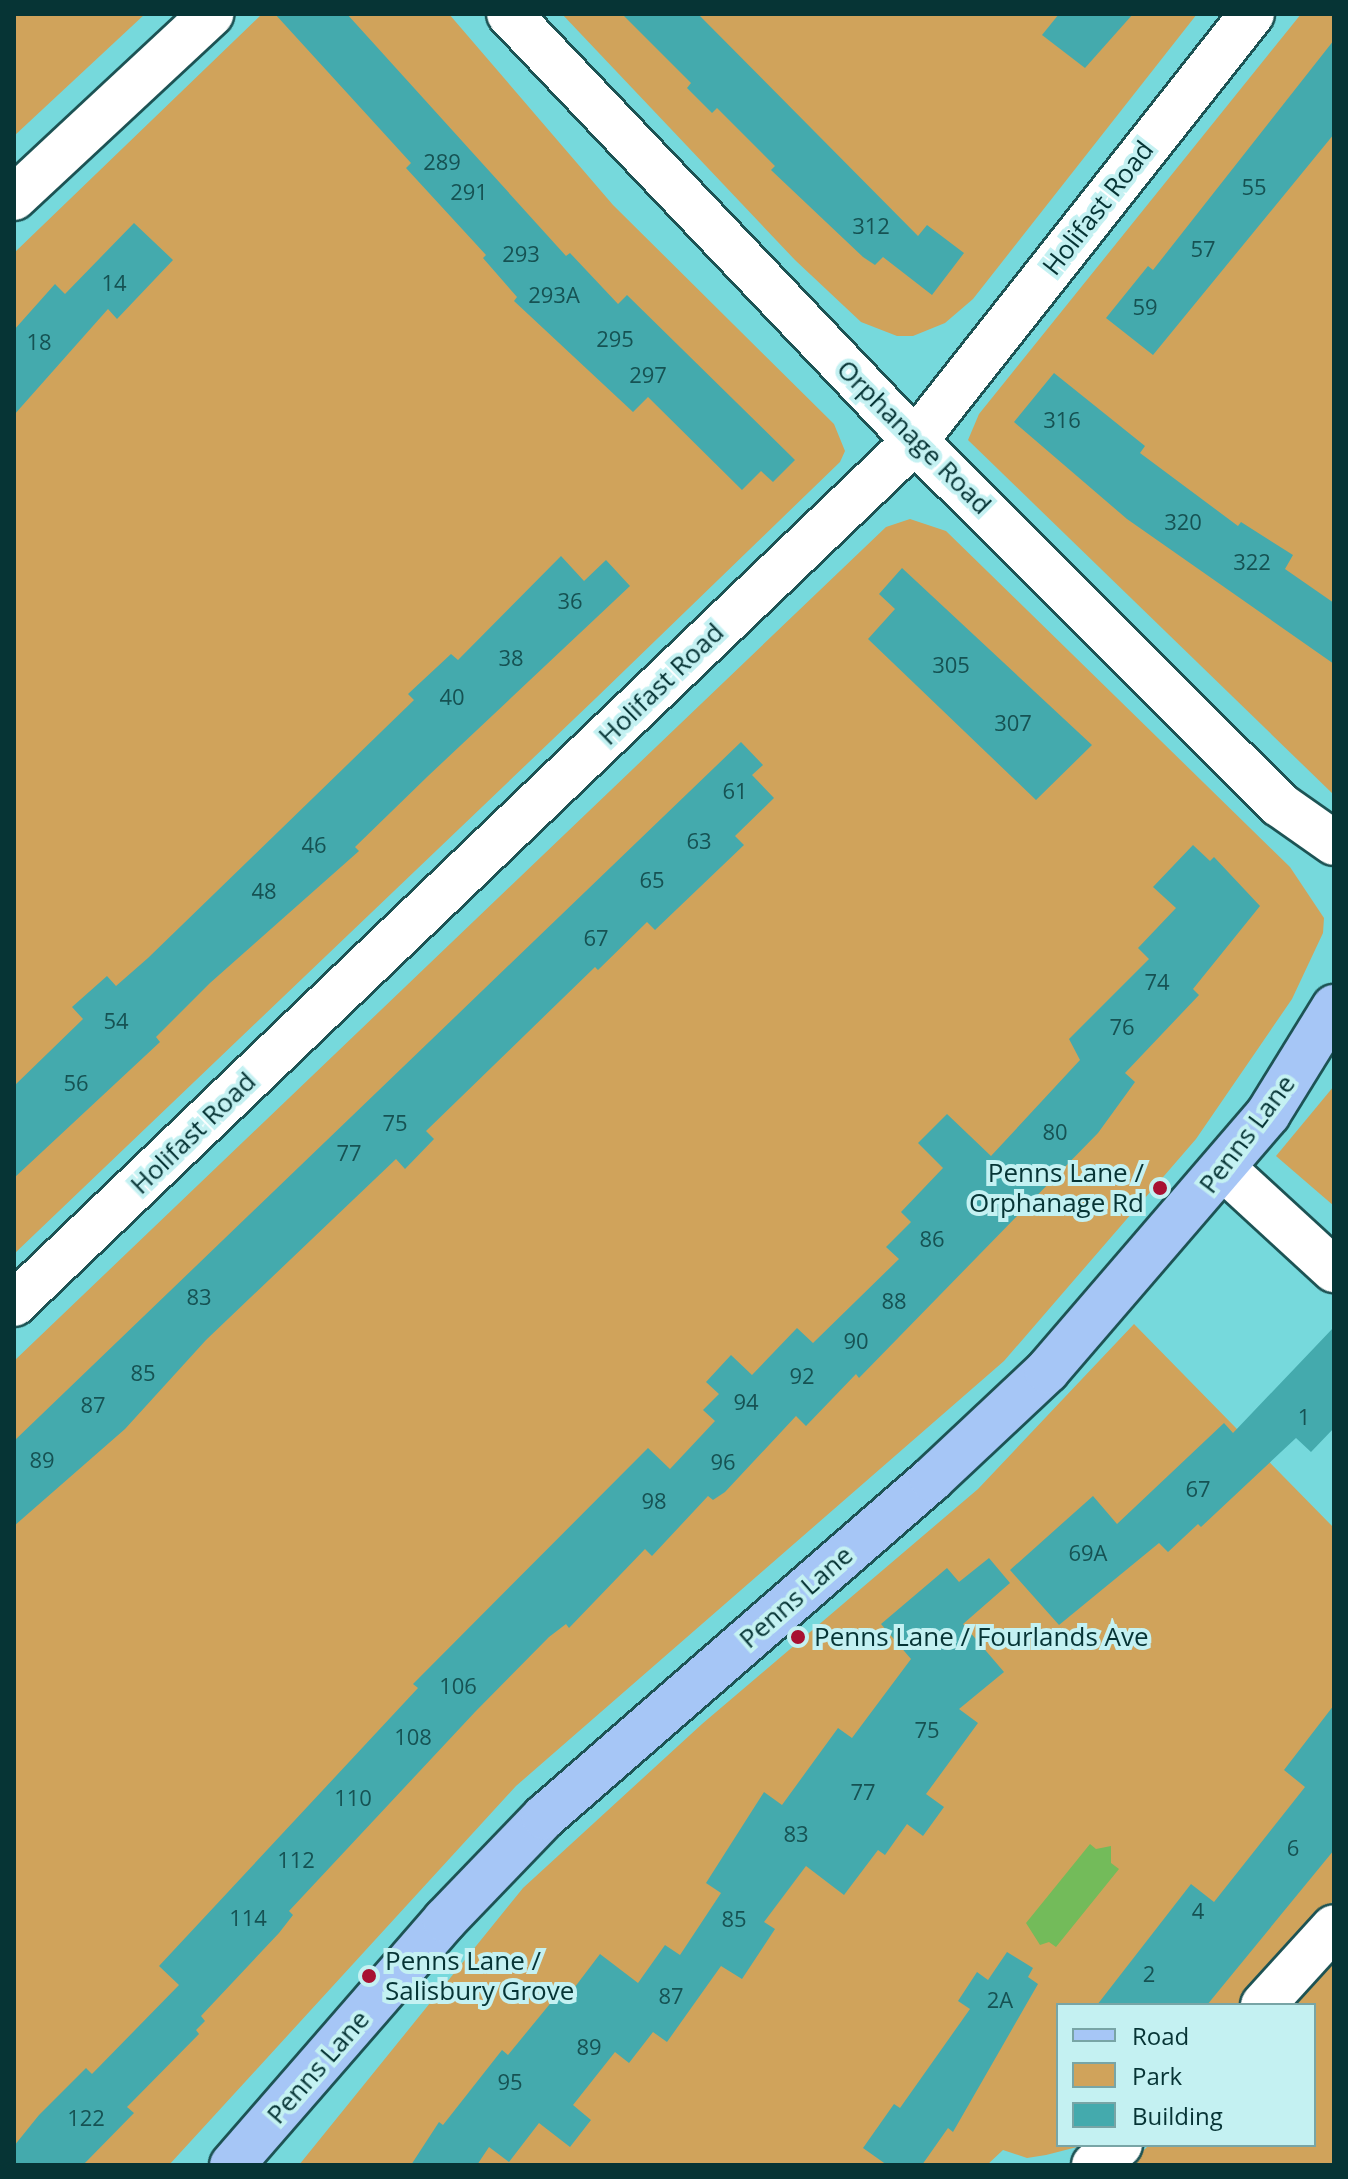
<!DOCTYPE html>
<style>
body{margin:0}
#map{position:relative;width:1348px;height:2179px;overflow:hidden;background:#76d9dc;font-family:"Open Sans",sans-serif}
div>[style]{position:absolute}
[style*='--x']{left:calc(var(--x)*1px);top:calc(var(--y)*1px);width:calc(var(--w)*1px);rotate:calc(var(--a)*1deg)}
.green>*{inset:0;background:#d0a35b}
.water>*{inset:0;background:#73bb5a}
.building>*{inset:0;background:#44aaad}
.roads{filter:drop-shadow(2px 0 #1d5354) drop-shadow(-2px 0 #1d5354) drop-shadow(0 2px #1d5354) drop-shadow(0 -2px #1d5354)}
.minor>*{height:44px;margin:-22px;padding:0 22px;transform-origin:22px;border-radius:22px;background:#fff}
.major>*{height:44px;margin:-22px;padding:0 22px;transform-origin:22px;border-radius:22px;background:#a6c6f6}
.dots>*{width:22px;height:22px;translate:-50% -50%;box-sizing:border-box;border:4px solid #c4f1f2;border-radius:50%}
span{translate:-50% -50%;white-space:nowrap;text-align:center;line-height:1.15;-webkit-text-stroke:8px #c4f1f2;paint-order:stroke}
.number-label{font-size:22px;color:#165253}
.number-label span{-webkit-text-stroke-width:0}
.street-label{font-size:26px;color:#063435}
.poi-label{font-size:26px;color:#063435}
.right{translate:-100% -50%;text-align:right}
.left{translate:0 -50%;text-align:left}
.frame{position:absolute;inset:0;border:16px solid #063435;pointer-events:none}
.legend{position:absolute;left:1056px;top:2003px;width:260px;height:144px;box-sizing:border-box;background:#c4f1f2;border:2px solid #78a5a6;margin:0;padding:10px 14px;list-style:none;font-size:24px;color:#063435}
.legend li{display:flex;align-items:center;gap:16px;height:40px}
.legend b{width:40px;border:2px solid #78a5a6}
</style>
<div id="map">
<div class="green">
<div style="clip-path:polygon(14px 14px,145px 14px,14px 136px)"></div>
<div style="clip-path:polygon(262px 14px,449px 14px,613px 205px,834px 424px,845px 451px,840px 462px,596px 698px,14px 1254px,14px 253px)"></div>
<div style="clip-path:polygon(562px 14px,1197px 14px,973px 299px,945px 323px,913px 336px,897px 336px,861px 322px,795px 260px)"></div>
<div style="clip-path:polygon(1301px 14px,1334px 14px,1334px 795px,968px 440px,979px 414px)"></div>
<div style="clip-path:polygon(910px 519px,946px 531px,1290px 867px,1324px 918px,1323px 933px,1292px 999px,1196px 1139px,1004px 1361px,516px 1786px,169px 2165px,14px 2165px,14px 1361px,886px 527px)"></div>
<div style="clip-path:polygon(1334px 1086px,1334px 1206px,1276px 1156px)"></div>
<div style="clip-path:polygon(1134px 1324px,1334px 1528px,1334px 1900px,1243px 2005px,1058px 2005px,1058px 2145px,1085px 2145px,1046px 2155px,1027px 2158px,1003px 2150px,987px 2165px,299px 2165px,523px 1888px,702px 1724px,978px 1489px)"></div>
<div style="clip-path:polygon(1334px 1951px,1334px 2165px,1129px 2165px,1149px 2145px,1314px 2145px,1314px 2005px,1287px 2005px)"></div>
</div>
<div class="water">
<div style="clip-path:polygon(1090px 1844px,1096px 1849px,1111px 1846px,1111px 1863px,1119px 1869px,1056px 1947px,1049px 1942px,1040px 1945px,1026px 1923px)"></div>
</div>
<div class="building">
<div style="clip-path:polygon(275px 14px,347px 14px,566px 256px,570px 253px,618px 304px,627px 295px,795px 460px,773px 482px,761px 471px,742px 490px,648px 397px,633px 412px,514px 301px,517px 297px,483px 258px,486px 255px,406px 168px,411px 163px)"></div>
<div style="clip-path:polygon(622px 14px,698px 14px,918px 236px,927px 225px,964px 253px,932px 295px,883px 257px,875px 265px,863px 257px,771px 170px,775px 166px,717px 108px,712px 113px,687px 88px,691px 83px)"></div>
<div style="clip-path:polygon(1059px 14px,1133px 14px,1085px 68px,1042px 35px)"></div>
<div style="clip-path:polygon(1334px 40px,1334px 134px,1153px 355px,1106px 318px,1148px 266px,1153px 270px)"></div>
<div style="clip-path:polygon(134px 223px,173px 260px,117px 319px,108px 309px,14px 415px,14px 330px,55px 284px,65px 294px)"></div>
<div style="clip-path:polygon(1054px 373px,1145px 446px,1140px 453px,1238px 526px,1241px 522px,1293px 555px,1285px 569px,1334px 603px,1334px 664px,1127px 519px,1014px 422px)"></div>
<div style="clip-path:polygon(561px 556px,584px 581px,606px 560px,630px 586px,427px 777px,355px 847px,359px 851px,210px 983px,156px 1037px,160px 1042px,14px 1178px,14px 1086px,83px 1019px,72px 1007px,107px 976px,116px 986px,148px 958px,414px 700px,408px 694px,451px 654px,458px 660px)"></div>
<div style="clip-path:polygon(902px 568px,1092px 745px,1036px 800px,868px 639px,895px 609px,879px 594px)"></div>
<div style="clip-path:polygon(741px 742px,763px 765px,752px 775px,774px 798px,735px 836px,744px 845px,655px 930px,647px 922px,598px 970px,595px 967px,426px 1131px,434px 1139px,405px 1169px,396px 1159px,206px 1340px,125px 1429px,14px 1526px,14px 1441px)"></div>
<div style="clip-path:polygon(1193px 845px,1210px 861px,1214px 857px,1260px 906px,1193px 989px,1199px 995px,1125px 1073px,1135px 1082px,1098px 1133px,859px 1378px,856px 1374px,806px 1426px,796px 1416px,725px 1492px,713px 1500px,708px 1496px,652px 1556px,645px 1549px,569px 1628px,566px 1624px,549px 1637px,475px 1712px,289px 1911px,293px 1915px,279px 1933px,201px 2016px,205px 2021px,196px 2030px,199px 2034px,127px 2107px,134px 2113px,83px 2165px,14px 2165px,14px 2146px,39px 2115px,86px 2068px,92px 2074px,179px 1985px,159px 1966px,418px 1688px,413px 1684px,648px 1448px,670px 1469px,715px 1421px,703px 1410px,719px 1394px,706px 1382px,731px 1355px,752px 1375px,797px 1328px,813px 1343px,899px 1259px,886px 1247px,911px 1222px,901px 1212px,943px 1168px,918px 1143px,947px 1114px,991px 1156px,1080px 1060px,1069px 1039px,1149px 959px,1138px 948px,1176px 908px,1153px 887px)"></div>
<div style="clip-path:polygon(1334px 1327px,1334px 1428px,1311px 1452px,1296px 1438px,1201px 1527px,1198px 1524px,1168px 1552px,1159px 1543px,1059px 1625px,1010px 1570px,1093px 1496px,1117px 1524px,1224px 1423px,1233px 1433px)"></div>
<div style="clip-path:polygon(989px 1558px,1010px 1583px,963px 1624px,1004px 1672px,959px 1709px,978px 1723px,926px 1794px,944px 1807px,923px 1836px,907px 1824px,885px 1855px,878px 1850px,844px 1895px,806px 1866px,764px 1922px,775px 1929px,742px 1979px,721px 1966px,667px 2042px,653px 2032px,629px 2063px,615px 2052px,573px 2105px,591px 2120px,570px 2147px,539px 2123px,509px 2162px,489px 2147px,477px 2165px,411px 2165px,439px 2122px,443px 2125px,502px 2050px,508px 2055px,558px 1994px,565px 2000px,600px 1954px,638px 1983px,665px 1945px,680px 1955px,721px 1893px,706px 1883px,764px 1792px,782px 1805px,838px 1728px,852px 1738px,911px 1659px,881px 1624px,947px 1568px,959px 1582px)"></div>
<div style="clip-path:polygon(1334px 1705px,1334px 1850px,1207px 2005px,1097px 2005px,1191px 1884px,1214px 1902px,1305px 1787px,1284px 1770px)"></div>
<div style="clip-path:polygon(1007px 1952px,1033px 1968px,1028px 1977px,1038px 1984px,953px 2132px,948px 2128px,922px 2165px,887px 2165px,863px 2148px,894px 2104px,900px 2108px,970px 2009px,958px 2001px,977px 1972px,988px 1980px)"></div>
</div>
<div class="roads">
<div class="minor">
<div style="--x:509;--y:14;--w:589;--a:46.44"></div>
<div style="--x:915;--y:441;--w:515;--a:44.92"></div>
<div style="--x:1280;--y:805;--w:66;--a:35.1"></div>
<div style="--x:14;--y:198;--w:270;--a:-43"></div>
<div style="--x:1223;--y:1168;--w:151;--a:42.6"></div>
<div style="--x:14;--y:1304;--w:1248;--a:-43.77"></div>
<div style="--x:915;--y:441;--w:544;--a:-51.72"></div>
<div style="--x:1263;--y:2005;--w:105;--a:-47.7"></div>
<div style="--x:1094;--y:2165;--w:33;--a:-38"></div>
</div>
<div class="major">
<div style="--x:232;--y:2165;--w:325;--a:-49"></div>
<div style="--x:445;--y:1920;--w:143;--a:-46.1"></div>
<div style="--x:544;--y:1817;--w:515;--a:-41.06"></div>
<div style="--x:932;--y:1479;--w:158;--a:-43.2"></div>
<div style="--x:1047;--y:1371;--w:339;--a:-49.3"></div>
<div style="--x:1268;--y:1114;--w:126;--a:-58.3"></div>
</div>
</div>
<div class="dots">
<div style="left:1160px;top:1188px;background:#a81132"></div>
<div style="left:798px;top:1637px;background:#a81132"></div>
<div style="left:369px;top:1976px;background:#a81132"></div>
</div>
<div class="number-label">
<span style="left:442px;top:162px">289</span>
<span style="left:1254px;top:187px">55</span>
<span style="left:469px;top:192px">291</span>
<span style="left:871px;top:226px">312</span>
<span style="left:1203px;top:249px">57</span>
<span style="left:521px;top:254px">293</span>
<span style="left:114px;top:283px">14</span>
<span style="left:554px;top:295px">293A</span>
<span style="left:1145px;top:307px">59</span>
<span style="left:615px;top:339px">295</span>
<span style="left:39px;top:342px">18</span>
<span style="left:648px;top:375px">297</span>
<span style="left:1062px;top:420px">316</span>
<span style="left:1183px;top:522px">320</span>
<span style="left:1252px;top:562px">322</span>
<span style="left:570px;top:601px">36</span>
<span style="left:511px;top:658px">38</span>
<span style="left:951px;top:665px">305</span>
<span style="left:452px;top:697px">40</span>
<span style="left:1013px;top:723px">307</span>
<span style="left:735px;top:791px">61</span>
<span style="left:699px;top:841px">63</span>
<span style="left:314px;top:845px">46</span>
<span style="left:652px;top:880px">65</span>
<span style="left:264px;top:891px">48</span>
<span style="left:596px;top:938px">67</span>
<span style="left:1157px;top:982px">74</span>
<span style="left:116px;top:1021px">54</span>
<span style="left:1122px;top:1027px">76</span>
<span style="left:76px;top:1083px">56</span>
<span style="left:395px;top:1123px">75</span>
<span style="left:1055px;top:1132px">80</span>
<span style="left:349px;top:1153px">77</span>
<span style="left:932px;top:1239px">86</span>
<span style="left:199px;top:1297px">83</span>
<span style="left:894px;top:1301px">88</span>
<span style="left:856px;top:1341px">90</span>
<span style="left:143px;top:1373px">85</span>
<span style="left:802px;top:1376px">92</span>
<span style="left:746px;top:1402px">94</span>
<span style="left:93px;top:1405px">87</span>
<span style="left:1304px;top:1417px">1</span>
<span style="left:42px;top:1460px">89</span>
<span style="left:723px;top:1462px">96</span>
<span style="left:1198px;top:1489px">67</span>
<span style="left:654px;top:1501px">98</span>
<span style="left:1088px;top:1553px">69A</span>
<span style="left:458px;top:1686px">106</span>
<span style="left:927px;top:1730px">75</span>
<span style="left:413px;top:1737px">108</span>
<span style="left:863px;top:1792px">77</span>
<span style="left:353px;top:1798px">110</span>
<span style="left:796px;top:1834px">83</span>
<span style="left:1293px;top:1848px">6</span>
<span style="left:296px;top:1860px">112</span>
<span style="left:1198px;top:1911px">4</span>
<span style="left:248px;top:1918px">114</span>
<span style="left:734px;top:1919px">85</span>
<span style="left:1149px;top:1974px">2</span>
<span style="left:671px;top:1996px">87</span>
<span style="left:1000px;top:2000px">2A</span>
<span style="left:589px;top:2047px">89</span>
<span style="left:510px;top:2082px">95</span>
<span style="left:86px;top:2118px">122</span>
</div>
<div class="street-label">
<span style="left:1098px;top:208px;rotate:-52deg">Holifast Road</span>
<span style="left:914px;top:437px;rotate:45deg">Orphanage Road</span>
<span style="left:661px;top:684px;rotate:-44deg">Holifast Road</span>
<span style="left:193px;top:1133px;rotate:-44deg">Holifast Road</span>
<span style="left:1247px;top:1134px;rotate:-53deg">Penns Lane</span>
<span style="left:796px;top:1597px;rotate:-41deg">Penns Lane</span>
<span style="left:318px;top:2067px;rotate:-49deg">Penns Lane</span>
</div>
<div class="poi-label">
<span class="right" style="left:1144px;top:1188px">Penns Lane /<br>Orphanage Rd</span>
<span class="left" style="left:814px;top:1637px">Penns Lane / Fourlands Ave</span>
<span class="left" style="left:385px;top:1976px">Penns Lane /<br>Salisbury Grove</span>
</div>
<div class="frame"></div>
<ul class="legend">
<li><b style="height:10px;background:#a6c6f6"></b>Road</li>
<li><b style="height:22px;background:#d0a35b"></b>Park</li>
<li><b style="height:22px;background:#44aaad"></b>Building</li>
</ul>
</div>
